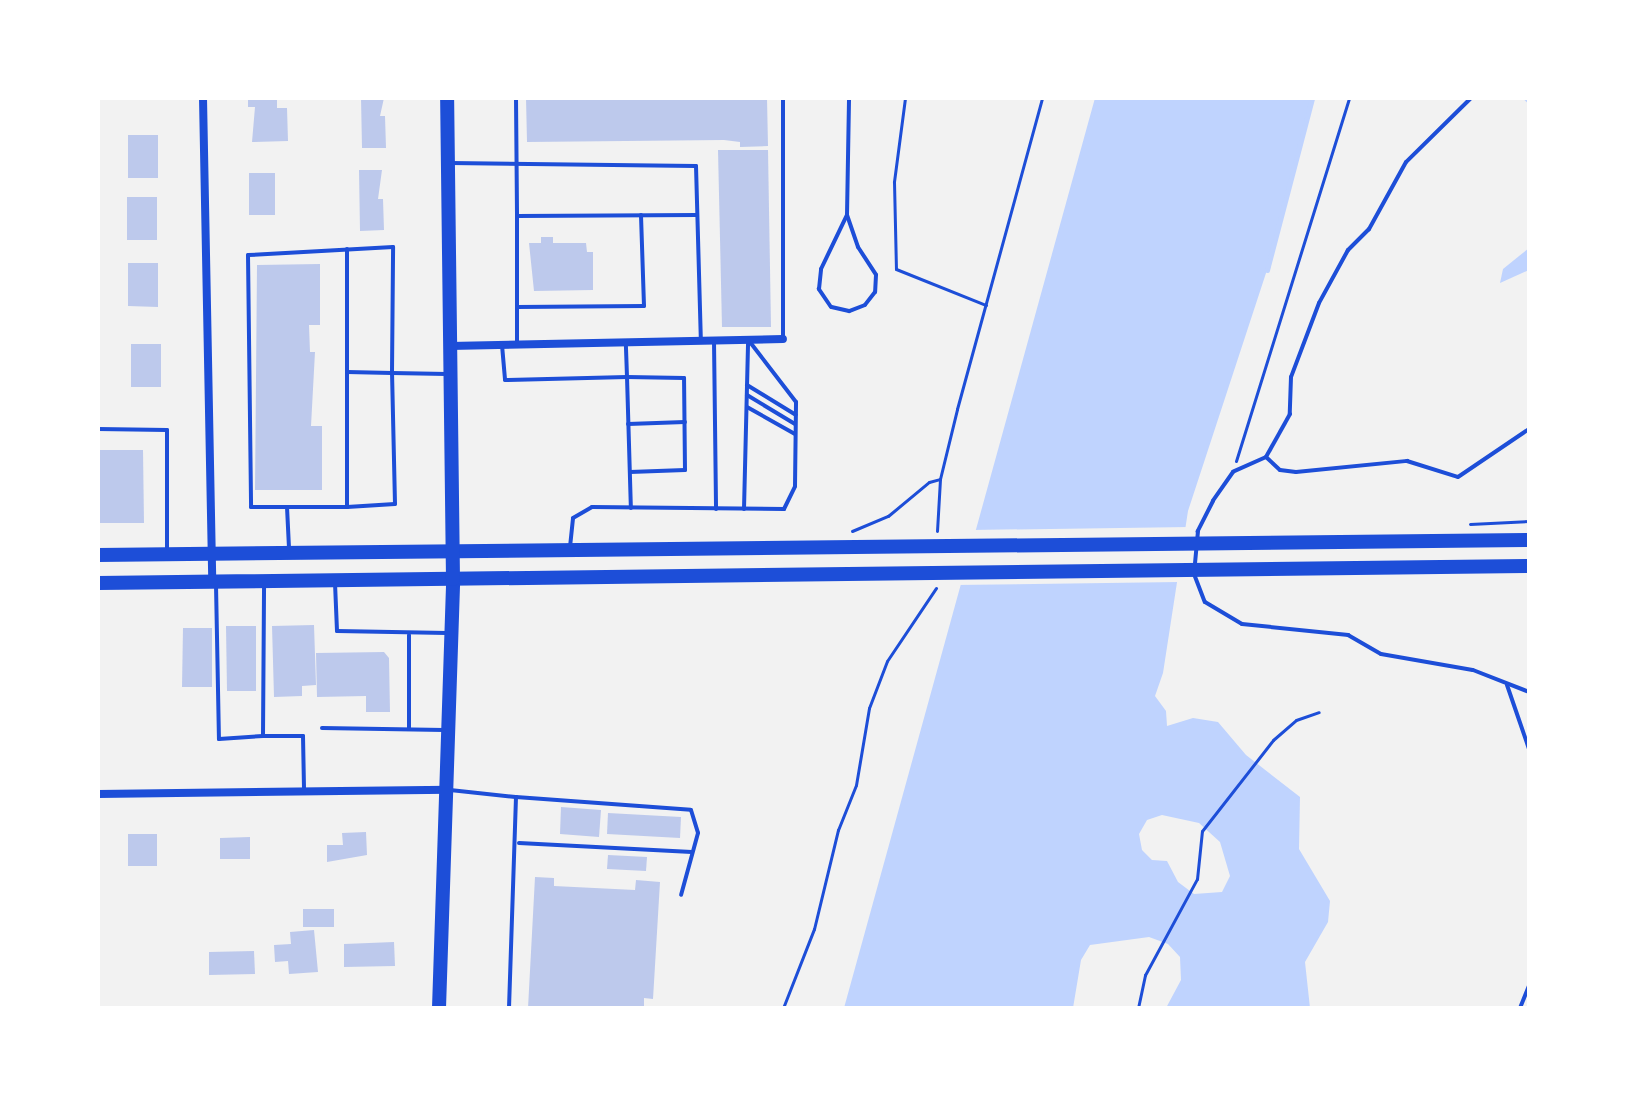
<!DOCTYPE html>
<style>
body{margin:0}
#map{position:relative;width:1627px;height:1106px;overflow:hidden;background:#f2f2f2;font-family:Cabin,sans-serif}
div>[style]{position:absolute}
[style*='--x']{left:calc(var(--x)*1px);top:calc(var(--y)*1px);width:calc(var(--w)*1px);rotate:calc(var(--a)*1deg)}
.water>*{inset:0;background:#bfd3fe}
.pier>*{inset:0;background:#f2f2f2}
.stream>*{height:5px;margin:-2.5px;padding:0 2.5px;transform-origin:2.5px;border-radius:2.5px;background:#bfd3fe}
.building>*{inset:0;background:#bdc9ec}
.path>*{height:3px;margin:-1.5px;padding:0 1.5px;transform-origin:1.5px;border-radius:1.5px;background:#1d4ed8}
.service>*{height:4px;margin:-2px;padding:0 2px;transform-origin:2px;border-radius:2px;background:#1d4ed8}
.minor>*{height:8px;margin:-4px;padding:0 4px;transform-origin:4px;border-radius:4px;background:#1d4ed8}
.primary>*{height:14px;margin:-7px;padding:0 7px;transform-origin:7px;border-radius:7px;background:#1d4ed8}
span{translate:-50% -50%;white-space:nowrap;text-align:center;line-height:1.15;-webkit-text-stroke:7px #fff;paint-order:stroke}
.frame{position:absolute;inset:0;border:100px solid #fff;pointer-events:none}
</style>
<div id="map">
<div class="water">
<div style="clip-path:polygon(evenodd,1095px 98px,1311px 98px,1267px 270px,1188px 511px,1163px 673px,1155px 696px,1166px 711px,1167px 726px,1193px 718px,1218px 722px,1246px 755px,1300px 797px,1299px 849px,1330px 901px,1328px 922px,1305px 962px,1310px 1008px,1166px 1008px,1181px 980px,1180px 957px,1168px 944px,1149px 937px,1090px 945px,1081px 960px,1073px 1008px,844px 1008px,1095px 98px,1162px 815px,1199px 823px,1220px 842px,1230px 876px,1222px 892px,1194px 894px,1178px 882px,1167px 861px,1152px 860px,1142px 850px,1139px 834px,1147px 820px,1162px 815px)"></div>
<div style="clip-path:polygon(1529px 248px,1529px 270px,1500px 283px,1503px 269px)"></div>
</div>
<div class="pier">
<div style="clip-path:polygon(1189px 527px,1179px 582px,955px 585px,971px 530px)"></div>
</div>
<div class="stream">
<div style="--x:1526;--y:98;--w:4;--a:45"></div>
<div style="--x:1267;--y:270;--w:178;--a:-75.3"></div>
</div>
<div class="building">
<div style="clip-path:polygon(248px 98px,277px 98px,277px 108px,287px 108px,288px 141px,252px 142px,255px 107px,248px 107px)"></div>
<div style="clip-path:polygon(361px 98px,384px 98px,380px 116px,385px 116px,386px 148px,362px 148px)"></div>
<div style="clip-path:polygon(526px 98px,767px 98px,768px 146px,740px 147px,740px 142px,724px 140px,527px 142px)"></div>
<div style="clip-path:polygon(128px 135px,158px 135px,158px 178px,128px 178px)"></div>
<div style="clip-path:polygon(718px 150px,768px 150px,771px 327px,722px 327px)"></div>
<div style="clip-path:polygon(359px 170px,382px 170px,378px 199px,383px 199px,384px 230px,360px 231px)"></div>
<div style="clip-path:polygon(249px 173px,275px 173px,275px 215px,249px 215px)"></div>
<div style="clip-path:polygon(127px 197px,157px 197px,157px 240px,127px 240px)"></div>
<div style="clip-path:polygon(541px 237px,553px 237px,553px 243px,586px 243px,587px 252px,593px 252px,593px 290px,534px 291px,529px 243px,541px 243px)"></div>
<div style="clip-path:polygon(128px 263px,158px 263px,158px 307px,128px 306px)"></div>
<div style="clip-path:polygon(320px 264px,320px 325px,309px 325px,310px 352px,315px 352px,311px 426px,322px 426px,322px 490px,255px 490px,257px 265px)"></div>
<div style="clip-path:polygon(131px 344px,161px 344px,161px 387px,131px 387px)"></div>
<div style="clip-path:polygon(98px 450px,143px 450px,144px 523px,99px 523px)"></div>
<div style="clip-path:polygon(314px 625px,316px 685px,302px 686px,302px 696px,274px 697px,272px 626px)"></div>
<div style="clip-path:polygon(226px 626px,256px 626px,256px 691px,227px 691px)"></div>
<div style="clip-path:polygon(183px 628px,212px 628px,212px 687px,182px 687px)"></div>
<div style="clip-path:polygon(384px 652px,389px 658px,390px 712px,366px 712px,366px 696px,317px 697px,316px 653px)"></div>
<div style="clip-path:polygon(561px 807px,601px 810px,599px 837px,560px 834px)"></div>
<div style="clip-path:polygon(608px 813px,681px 817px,680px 838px,607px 834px)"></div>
<div style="clip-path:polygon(366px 832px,367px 855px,327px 862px,327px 845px,343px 845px,342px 833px)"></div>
<div style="clip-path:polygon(128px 834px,157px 834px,157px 866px,128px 866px)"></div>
<div style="clip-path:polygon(250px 837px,250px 859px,220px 859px,220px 838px)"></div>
<div style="clip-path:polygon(608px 855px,647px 857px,646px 871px,607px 869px)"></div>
<div style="clip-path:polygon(535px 877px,554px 878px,554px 886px,635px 890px,636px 880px,660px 882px,653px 999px,644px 998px,644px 1008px,528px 1008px)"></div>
<div style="clip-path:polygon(303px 909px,334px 909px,334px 927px,303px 927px)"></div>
<div style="clip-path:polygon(314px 930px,318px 972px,289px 974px,288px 961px,275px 962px,274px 945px,291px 944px,290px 932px)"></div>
<div style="clip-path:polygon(394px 942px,395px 966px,344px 967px,344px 944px)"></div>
<div style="clip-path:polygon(254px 951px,255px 974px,209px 975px,209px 952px)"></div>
</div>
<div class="path">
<div style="--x:905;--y:98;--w:85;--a:97.5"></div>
<div style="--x:894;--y:182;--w:87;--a:88.7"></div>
<div style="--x:896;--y:269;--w:97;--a:21.8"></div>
<div style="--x:1236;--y:461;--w:380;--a:-72.7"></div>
<div style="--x:1470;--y:524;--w:59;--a:-2.9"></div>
<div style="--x:852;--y:531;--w:39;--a:-23"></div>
<div style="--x:888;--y:516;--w:53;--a:-39.7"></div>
<div style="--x:929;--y:482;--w:11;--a:-15"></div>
<div style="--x:937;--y:531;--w:52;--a:-86.7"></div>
<div style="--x:940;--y:479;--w:72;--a:-76.3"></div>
<div style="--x:957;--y:409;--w:322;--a:-74.7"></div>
<div style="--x:783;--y:1008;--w:85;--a:-68.6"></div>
<div style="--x:814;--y:929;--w:102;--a:-76.4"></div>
<div style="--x:838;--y:830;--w:48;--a:-68.2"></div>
<div style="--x:856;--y:785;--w:78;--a:-80.4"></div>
<div style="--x:869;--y:708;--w:50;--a:-69"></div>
<div style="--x:887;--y:661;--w:88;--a:-56.1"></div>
<div style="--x:1138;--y:1008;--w:34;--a:-78"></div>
<div style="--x:1145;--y:975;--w:109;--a:-61.6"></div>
<div style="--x:1197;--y:879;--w:48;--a:-84.1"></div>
<div style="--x:1202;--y:831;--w:115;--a:-52"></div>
<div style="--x:1273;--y:740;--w:30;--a:-41"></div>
<div style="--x:1296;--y:720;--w:24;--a:-19"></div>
</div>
<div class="service">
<div style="--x:516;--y:98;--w:118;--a:89.5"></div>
<div style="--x:517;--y:216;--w:180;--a:-0.3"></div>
<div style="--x:783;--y:98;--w:241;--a:90"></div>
<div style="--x:1471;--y:98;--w:91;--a:135.4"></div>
<div style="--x:1406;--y:162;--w:77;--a:118.9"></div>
<div style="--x:1369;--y:229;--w:30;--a:135"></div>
<div style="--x:1348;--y:250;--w:60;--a:118.7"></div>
<div style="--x:1319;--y:303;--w:79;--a:110.7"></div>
<div style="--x:1291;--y:377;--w:37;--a:92"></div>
<div style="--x:1290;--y:414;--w:49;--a:119.2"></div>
<div style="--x:1266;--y:457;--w:36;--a:156"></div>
<div style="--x:1233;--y:472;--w:35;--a:125"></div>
<div style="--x:1213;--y:501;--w:34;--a:117"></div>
<div style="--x:1198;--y:531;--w:43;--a:95.3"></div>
<div style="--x:1194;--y:574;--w:30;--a:69"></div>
<div style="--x:1205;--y:602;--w:43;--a:30.7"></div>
<div style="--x:1242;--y:624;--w:107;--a:5.9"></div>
<div style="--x:1348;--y:635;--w:38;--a:30"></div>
<div style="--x:1381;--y:654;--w:93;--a:9.9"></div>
<div style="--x:1473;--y:670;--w:60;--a:21.4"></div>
<div style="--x:450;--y:163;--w:246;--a:0.7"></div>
<div style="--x:696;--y:166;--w:174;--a:88.4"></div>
<div style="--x:847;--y:215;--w:34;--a:71"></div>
<div style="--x:858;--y:247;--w:33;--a:57"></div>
<div style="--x:876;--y:275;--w:17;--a:93"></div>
<div style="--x:875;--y:292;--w:16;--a:128"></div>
<div style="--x:865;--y:305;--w:17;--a:159"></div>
<div style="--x:849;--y:311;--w:18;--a:-167"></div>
<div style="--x:831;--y:307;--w:22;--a:-124"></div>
<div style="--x:819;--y:289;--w:20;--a:-84"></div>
<div style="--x:821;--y:269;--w:60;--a:-64.3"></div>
<div style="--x:847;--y:215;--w:117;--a:-89"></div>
<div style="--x:517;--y:216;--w:129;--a:90"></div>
<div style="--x:347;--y:249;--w:122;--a:90"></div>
<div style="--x:517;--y:307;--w:127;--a:-0.5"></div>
<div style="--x:644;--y:306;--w:91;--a:-91.9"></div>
<div style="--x:714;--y:341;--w:168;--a:89.3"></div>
<div style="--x:502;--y:345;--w:35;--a:85"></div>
<div style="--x:505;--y:380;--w:122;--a:-1.4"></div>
<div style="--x:627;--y:377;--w:34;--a:-92"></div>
<div style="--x:747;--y:385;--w:57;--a:31.5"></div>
<div style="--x:747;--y:395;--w:56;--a:31.1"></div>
<div style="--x:747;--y:407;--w:55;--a:29.4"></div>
<div style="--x:628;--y:424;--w:57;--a:-2"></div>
<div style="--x:98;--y:429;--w:69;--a:0.8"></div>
<div style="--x:167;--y:430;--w:121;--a:90"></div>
<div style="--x:1266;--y:457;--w:19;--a:43"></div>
<div style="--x:1280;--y:470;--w:16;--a:7"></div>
<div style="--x:1296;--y:472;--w:112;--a:-5.7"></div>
<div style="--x:1407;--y:461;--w:53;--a:17.4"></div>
<div style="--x:1458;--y:477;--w:86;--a:-34.1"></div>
<div style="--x:630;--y:472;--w:55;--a:-2.1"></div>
<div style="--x:685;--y:470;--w:92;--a:-90.6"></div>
<div style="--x:684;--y:378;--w:57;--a:-179"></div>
<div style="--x:627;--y:377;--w:131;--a:88.3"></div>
<div style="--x:287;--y:507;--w:41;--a:87.2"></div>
<div style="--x:347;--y:507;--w:48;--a:-3.6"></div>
<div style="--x:395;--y:504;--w:131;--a:-91.3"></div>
<div style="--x:392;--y:373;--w:126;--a:-89.5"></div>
<div style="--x:393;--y:247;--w:145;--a:176.8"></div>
<div style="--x:248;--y:255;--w:252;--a:89.3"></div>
<div style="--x:251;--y:507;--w:96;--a:0"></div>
<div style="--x:347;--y:507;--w:135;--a:-90"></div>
<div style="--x:347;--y:372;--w:45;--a:1.3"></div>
<div style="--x:392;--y:373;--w:55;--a:1"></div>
<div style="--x:744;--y:509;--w:166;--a:-88.6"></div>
<div style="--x:570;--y:547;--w:29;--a:-84"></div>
<div style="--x:573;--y:518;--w:22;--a:-30"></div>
<div style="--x:592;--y:507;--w:192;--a:0.6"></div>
<div style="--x:784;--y:509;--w:25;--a:-64"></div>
<div style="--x:795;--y:486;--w:84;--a:-89.3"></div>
<div style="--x:796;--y:402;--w:76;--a:-127.5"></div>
<div style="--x:335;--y:583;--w:48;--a:87.6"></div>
<div style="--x:337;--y:631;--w:110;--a:1"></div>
<div style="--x:216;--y:585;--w:154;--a:88.9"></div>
<div style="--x:219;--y:739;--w:44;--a:-3.9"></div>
<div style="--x:263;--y:736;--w:153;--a:-89.6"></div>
<div style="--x:1507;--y:685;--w:68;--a:71"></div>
<div style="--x:322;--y:728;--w:122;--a:0.9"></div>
<div style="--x:409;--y:729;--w:94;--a:-90"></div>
<div style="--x:263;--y:736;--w:40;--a:0"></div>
<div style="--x:303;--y:736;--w:54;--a:88.9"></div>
<div style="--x:450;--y:790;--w:66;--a:6.1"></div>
<div style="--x:516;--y:797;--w:211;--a:91.9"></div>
<div style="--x:516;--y:797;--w:175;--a:4.2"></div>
<div style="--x:691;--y:810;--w:24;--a:73"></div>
<div style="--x:698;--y:833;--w:64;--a:105.3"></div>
<div style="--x:519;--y:843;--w:173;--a:3"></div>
<div style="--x:1520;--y:1008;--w:24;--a:-68"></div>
</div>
<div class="minor">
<div style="--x:203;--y:98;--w:483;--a:88.9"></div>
<div style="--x:450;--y:346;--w:333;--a:-1.2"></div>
<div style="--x:98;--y:794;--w:351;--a:-0.7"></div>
</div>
<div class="primary">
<div style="--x:98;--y:555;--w:1431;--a:-0.6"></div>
<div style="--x:98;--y:583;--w:1431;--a:-0.68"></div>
<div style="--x:439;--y:1008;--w:429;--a:-88.1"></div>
<div style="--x:453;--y:579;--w:481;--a:-90.7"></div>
</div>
<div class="frame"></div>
</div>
